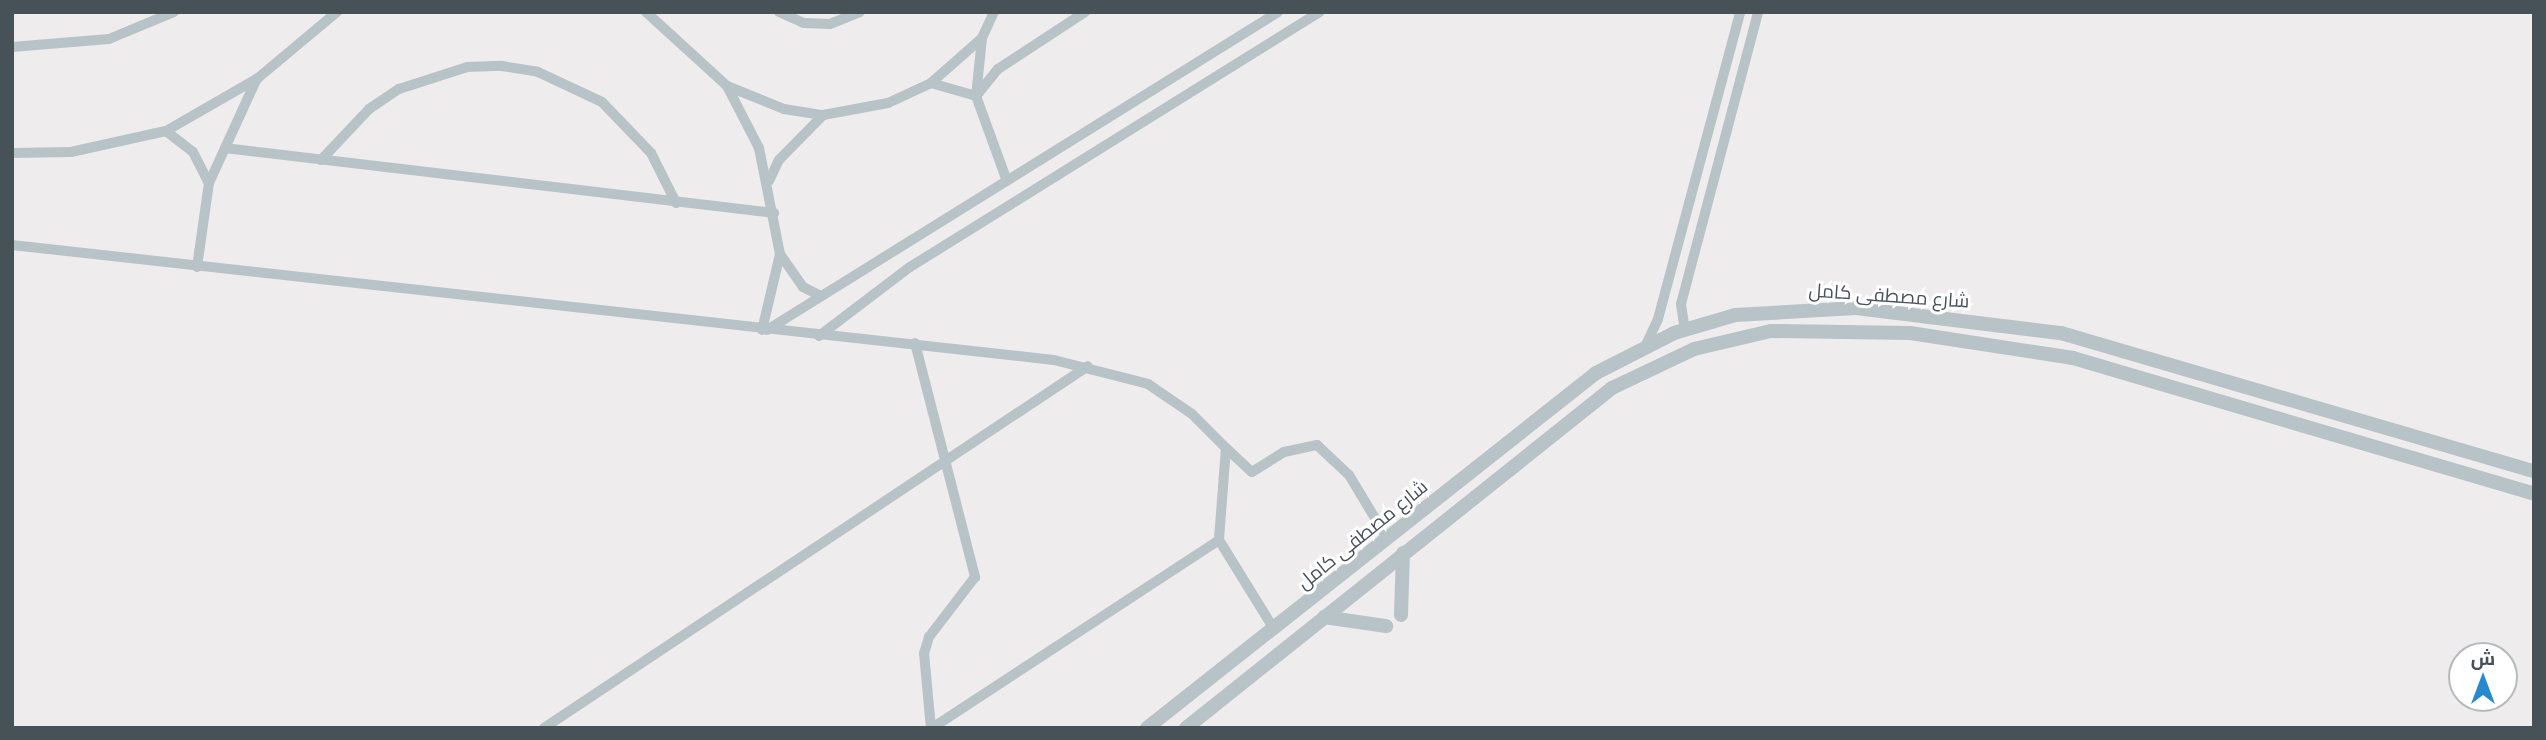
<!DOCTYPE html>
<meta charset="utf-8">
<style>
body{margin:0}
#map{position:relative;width:2546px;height:740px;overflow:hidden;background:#efeced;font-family:Lato,Cairo,sans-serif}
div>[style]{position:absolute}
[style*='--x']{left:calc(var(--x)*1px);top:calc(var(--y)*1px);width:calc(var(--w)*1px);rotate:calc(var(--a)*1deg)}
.minor>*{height:10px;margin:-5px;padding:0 5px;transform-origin:5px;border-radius:5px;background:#b8c3c8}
.tertiary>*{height:14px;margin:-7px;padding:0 7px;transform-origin:7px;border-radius:7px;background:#b8c3c8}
span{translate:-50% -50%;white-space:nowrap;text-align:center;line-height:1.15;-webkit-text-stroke:6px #fff;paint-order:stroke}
.street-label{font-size:19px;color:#465258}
.frame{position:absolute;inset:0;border:14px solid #465258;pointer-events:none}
.north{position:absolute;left:2448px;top:642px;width:70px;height:70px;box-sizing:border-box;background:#fff;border:2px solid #b5babc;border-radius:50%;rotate:0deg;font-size:19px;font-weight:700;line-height:28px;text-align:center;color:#465258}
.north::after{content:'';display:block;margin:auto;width:24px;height:32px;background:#2789ce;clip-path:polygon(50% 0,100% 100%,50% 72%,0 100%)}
</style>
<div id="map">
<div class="minor">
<div style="--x:646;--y:12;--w:110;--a:42.4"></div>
<div style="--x:727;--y:86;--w:61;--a:22"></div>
<div style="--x:784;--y:109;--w:39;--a:9"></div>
<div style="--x:823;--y:115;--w:66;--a:-10.5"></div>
<div style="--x:888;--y:103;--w:47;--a:-24.9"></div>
<div style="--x:931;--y:83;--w:68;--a:-41.4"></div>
<div style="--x:779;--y:12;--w:27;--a:24"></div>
<div style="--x:804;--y:23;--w:26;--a:2"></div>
<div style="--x:830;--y:24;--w:32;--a:-22"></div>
<div style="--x:994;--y:12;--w:29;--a:115"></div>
<div style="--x:982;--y:38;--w:58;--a:95.9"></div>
<div style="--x:976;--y:96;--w:90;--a:70"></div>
<div style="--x:12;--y:47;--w:97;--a:-4.7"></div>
<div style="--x:109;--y:39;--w:70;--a:-22.6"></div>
<div style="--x:931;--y:83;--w:47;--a:16.1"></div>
<div style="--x:976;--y:96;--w:35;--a:-51"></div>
<div style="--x:998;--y:69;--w:104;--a:-33.2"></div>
<div style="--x:727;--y:86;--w:70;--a:62.7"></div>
<div style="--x:759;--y:148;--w:108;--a:78.8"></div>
<div style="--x:780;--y:254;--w:78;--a:103.3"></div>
<div style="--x:166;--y:131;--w:34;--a:38"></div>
<div style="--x:193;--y:152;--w:35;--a:63"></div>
<div style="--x:225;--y:148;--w:553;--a:6.75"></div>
<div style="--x:12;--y:153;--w:59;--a:-1"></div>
<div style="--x:71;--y:152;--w:97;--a:-12.5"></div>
<div style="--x:166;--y:131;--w:106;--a:-29.9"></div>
<div style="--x:258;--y:78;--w:103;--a:-39.9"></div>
<div style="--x:321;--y:160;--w:70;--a:-46.7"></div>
<div style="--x:369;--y:109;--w:36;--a:-34"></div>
<div style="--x:399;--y:89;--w:71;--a:-17.9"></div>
<div style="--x:467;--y:67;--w:35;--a:-2"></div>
<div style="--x:502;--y:66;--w:36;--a:9"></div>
<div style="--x:538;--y:72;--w:71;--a:25.1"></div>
<div style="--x:602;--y:102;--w:71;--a:46.1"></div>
<div style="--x:651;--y:153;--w:56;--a:63.4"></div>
<div style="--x:769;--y:181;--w:23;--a:-65"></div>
<div style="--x:779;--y:160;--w:63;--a:-45.6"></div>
<div style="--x:12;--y:245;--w:1048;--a:6.3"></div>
<div style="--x:1054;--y:360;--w:97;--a:14.3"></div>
<div style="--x:1148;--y:384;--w:53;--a:34.3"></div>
<div style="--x:1192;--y:414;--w:48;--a:45"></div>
<div style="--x:1226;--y:448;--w:92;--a:94.4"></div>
<div style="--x:1219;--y:540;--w:105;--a:58.3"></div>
<div style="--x:780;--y:254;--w:40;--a:55.1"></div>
<div style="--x:803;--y:287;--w:20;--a:27"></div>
<div style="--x:197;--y:267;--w:85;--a:-81.9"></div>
<div style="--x:209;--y:183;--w:115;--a:-65.4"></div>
<div style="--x:767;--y:330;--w:602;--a:-31.89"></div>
<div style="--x:1685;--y:330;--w:26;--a:-99"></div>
<div style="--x:1681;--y:304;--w:302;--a:-75.2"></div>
<div style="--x:819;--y:336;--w:114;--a:-37.2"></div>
<div style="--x:910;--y:267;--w:482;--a:-31.9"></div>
<div style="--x:915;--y:343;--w:242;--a:75.6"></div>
<div style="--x:975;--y:577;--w:76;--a:127.5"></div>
<div style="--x:929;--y:637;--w:17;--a:107"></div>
<div style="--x:924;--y:653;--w:75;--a:84.7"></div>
<div style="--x:1645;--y:347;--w:31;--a:-65"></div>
<div style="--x:1658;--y:319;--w:318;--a:-75"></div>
<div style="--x:1226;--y:448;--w:35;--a:43"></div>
<div style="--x:1252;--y:472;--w:38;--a:-32"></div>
<div style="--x:1284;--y:452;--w:34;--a:-12"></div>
<div style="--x:1317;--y:445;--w:44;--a:43.2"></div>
<div style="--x:1349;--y:475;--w:74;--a:58.9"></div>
<div style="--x:544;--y:728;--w:653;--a:-33.64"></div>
<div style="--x:932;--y:728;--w:343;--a:-33.2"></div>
</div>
<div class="tertiary">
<div style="--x:1401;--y:615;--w:62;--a:-88.2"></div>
<div style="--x:1324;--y:617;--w:63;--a:8.3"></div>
<div style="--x:1147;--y:728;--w:572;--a:-38.33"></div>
<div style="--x:1596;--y:373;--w:88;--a:-27.1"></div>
<div style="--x:1674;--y:333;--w:64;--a:-16.4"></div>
<div style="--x:1735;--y:315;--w:121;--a:-3.3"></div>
<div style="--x:1856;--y:308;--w:207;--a:7"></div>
<div style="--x:2061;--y:333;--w:493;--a:16.3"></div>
<div style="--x:1186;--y:728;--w:545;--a:-38.59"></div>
<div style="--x:1612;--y:388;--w:91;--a:-25.4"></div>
<div style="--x:1694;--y:349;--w:79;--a:-13.2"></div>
<div style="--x:1771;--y:331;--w:139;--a:0.8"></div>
<div style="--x:1910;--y:333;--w:165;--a:8.7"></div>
<div style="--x:2073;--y:358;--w:481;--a:16.4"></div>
</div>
<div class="street-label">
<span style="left:1889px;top:295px;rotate:4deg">شارع مصطفى كامل</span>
<span style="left:1362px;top:534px;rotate:-39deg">شارع مصطفى كامل</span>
</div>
<div class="frame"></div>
<div class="north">ش</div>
</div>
